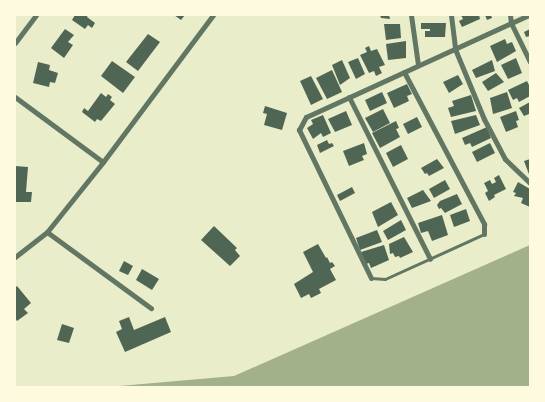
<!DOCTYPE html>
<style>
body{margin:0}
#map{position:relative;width:545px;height:402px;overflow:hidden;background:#e9edc9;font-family:Mulish,sans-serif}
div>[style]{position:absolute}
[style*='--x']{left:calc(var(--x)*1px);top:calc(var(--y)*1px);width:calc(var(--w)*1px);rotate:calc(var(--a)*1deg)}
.water>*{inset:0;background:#a3b18a}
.building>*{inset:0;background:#4f6655}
.service>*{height:3px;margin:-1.5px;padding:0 1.5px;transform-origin:1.5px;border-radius:1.5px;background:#617663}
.minor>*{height:5px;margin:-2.5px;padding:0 2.5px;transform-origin:2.5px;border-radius:2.5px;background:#617663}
span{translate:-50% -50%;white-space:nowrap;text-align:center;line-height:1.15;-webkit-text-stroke:5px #fefae0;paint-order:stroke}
.frame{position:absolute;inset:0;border:16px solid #fefae0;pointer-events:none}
</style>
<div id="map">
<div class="water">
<div style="clip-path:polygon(530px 245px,530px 387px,108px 387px,234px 376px)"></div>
</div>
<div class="building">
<div style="clip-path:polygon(75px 15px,88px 15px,87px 17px,95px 23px,92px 28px,88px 25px,85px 29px,72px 20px)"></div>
<div style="clip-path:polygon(174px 15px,185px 15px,181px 20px)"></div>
<div style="clip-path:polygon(380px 15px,389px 15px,390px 19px,381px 18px)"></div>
<div style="clip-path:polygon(461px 15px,479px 15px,480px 19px,462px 27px,459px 21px,463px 19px)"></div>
<div style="clip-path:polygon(485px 15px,491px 15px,492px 18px,487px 20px)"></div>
<div style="clip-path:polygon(421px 23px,446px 23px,445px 37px,425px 37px,425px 31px,430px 31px,430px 29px,421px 29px)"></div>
<div style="clip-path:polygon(384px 24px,400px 24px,401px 38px,386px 40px)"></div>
<div style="clip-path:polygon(65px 29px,74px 35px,68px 42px,73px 45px,64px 58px,51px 48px)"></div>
<div style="clip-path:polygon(530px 29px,530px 36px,526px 37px,524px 32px)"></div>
<div style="clip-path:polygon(148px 34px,160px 42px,138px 71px,126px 62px)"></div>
<div style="clip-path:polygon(505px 39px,507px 44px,512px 42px,516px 51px,497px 62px,490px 46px)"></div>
<div style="clip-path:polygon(406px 41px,406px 58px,388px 60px,386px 44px)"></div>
<div style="clip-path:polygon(369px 46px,371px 51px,377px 49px,385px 65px,379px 67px,382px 73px,376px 76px,374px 71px,369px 73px,360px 55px,367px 52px,365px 48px)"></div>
<div style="clip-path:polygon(358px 58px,365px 74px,356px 79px,348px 62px)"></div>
<div style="clip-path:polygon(516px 58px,522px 73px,508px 79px,501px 65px)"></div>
<div style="clip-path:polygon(342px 60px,350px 78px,340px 85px,332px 65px)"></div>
<div style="clip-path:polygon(492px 60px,495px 71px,476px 78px,472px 70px)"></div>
<div style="clip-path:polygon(112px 61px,135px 77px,123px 93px,101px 76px)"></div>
<div style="clip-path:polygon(38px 62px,50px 65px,49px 70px,58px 73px,55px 83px,50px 82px,49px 87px,33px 83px)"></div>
<div style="clip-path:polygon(332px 70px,342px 92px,327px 99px,316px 78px)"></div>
<div style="clip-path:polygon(496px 73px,504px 82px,488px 91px,482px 82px)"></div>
<div style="clip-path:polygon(458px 75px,463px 84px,449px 93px,443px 82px)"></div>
<div style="clip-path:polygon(311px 76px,323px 99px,311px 105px,300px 81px)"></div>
<div style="clip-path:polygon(527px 81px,530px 87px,530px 96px,519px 102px,517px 98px,513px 100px,508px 90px)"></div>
<div style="clip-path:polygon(407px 84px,412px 94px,407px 96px,409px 101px,394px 108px,387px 93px)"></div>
<div style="clip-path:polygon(382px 92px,387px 103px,370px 111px,365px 100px)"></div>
<div style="clip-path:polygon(507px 92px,512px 108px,493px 114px,490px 98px)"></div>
<div style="clip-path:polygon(101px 93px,106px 97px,108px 94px,112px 97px,110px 100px,115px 104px,101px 121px,97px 119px,95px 122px,82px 112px,84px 108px,88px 111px)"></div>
<div style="clip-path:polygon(471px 95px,476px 111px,451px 117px,448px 108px,454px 106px,452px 101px)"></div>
<div style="clip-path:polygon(530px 102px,530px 117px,529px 114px,524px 116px,519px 108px)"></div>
<div style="clip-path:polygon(265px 106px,287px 113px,282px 130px,264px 125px,267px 114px,263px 113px)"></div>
<div style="clip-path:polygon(383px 109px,390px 123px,373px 132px,365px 118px)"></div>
<div style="clip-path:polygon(346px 111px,352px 125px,335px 132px,328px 119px)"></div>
<div style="clip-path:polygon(516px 111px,519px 120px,516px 121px,518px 127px,506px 132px,500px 117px)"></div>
<div style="clip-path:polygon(323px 115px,331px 133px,323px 137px,321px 133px,313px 139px,307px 128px,313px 124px,311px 120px)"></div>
<div style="clip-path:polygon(476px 115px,480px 125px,455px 134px,451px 121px)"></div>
<div style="clip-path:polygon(417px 117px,422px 127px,408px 134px,403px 124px)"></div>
<div style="clip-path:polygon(396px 121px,399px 128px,396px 129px,400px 137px,380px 148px,372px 133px)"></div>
<div style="clip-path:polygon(487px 127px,491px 138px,472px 147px,470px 143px,465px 145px,462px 138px)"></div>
<div style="clip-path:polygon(327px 140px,329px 144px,332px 143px,334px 146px,320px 153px,317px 145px)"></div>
<div style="clip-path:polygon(364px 143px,367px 154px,362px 156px,364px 160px,349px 166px,343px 151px)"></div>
<div style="clip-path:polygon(490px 143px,495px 153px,477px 162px,472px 152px)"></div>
<div style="clip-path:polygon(401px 145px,408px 159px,393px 167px,386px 153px)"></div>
<div style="clip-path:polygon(437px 159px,444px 168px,429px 176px,427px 173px,425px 174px,421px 168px)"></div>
<div style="clip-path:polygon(530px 159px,530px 177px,524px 161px)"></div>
<div style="clip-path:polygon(15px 166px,28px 167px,26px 192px,32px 192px,31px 202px,15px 202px)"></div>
<div style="clip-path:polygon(499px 175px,506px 189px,494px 195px,495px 197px,489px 201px,485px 193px,488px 191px,484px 183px,490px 180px,492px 184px,496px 182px,494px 178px)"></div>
<div style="clip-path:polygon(445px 180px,450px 189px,434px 198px,429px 189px)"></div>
<div style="clip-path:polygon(518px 182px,530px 189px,530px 207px,521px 203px,523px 198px,514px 196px,516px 193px,513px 192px)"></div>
<div style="clip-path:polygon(352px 187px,355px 193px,340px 201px,337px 195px)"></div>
<div style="clip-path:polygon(423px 190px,431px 201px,412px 208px,407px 198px)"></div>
<div style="clip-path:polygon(457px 194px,462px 204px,445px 213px,441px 208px,439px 209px,437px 205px,440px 201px)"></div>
<div style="clip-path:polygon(391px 202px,398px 215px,378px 227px,372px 212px)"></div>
<div style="clip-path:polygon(466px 209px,470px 221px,454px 227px,450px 215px)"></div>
<div style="clip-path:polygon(442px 215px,448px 235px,432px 241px,428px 231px,421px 233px,418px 223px)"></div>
<div style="clip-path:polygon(401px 220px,406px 230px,388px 240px,383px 231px)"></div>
<div style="clip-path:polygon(214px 226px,237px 248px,235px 250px,240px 256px,230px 266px,201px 240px)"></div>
<div style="clip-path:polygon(377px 230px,382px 242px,360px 250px,356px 238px)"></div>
<div style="clip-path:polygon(404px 237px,413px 252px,400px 258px,399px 256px,395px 257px,393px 253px,390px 254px,389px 244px)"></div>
<div style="clip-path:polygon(318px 244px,326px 258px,327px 257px,330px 263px,332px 262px,335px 266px,330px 269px,336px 280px,319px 289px,321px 293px,311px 298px,309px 294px,301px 298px,294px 284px,313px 272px,303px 252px)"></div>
<div style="clip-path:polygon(384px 245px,389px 260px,371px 268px,369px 263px,366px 264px,361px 252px)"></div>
<div style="clip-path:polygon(124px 261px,133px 266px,128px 275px,119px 271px)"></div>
<div style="clip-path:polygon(142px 269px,159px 279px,152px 290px,136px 280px)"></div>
<div style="clip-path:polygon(17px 286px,31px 303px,24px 309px,28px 313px,17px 321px,15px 318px,15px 288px)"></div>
<div style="clip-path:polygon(129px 317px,134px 330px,165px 317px,171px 332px,125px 352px,116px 332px,122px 329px,119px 321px)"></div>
<div style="clip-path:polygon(62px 324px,74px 328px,69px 343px,57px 340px)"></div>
</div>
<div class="service">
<div style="--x:371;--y:278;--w:14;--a:4"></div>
<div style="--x:385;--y:279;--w:109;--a:-24.4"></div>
</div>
<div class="minor">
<div style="--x:411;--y:15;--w:50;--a:82"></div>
<div style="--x:451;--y:15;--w:34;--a:83"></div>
<div style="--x:455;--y:49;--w:76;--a:67.5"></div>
<div style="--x:484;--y:119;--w:45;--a:62.3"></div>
<div style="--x:505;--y:159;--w:35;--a:44"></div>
<div style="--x:510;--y:15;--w:8;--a:83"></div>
<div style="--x:511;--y:23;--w:43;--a:64"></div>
<div style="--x:15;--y:43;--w:35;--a:-53"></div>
<div style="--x:404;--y:72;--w:172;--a:62.2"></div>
<div style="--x:484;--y:224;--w:10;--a:90"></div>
<div style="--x:15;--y:97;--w:109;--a:36.5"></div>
<div style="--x:349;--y:97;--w:181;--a:63.4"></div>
<div style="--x:47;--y:232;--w:129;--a:36.2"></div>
<div style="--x:15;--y:257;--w:41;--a:-38"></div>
<div style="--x:47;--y:232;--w:90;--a:-51.3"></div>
<div style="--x:103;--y:162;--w:184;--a:-53.2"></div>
<div style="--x:371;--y:278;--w:165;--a:-115.9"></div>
<div style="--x:299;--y:130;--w:15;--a:-62"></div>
<div style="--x:306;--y:117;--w:245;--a:-24.6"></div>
</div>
<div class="frame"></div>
</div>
